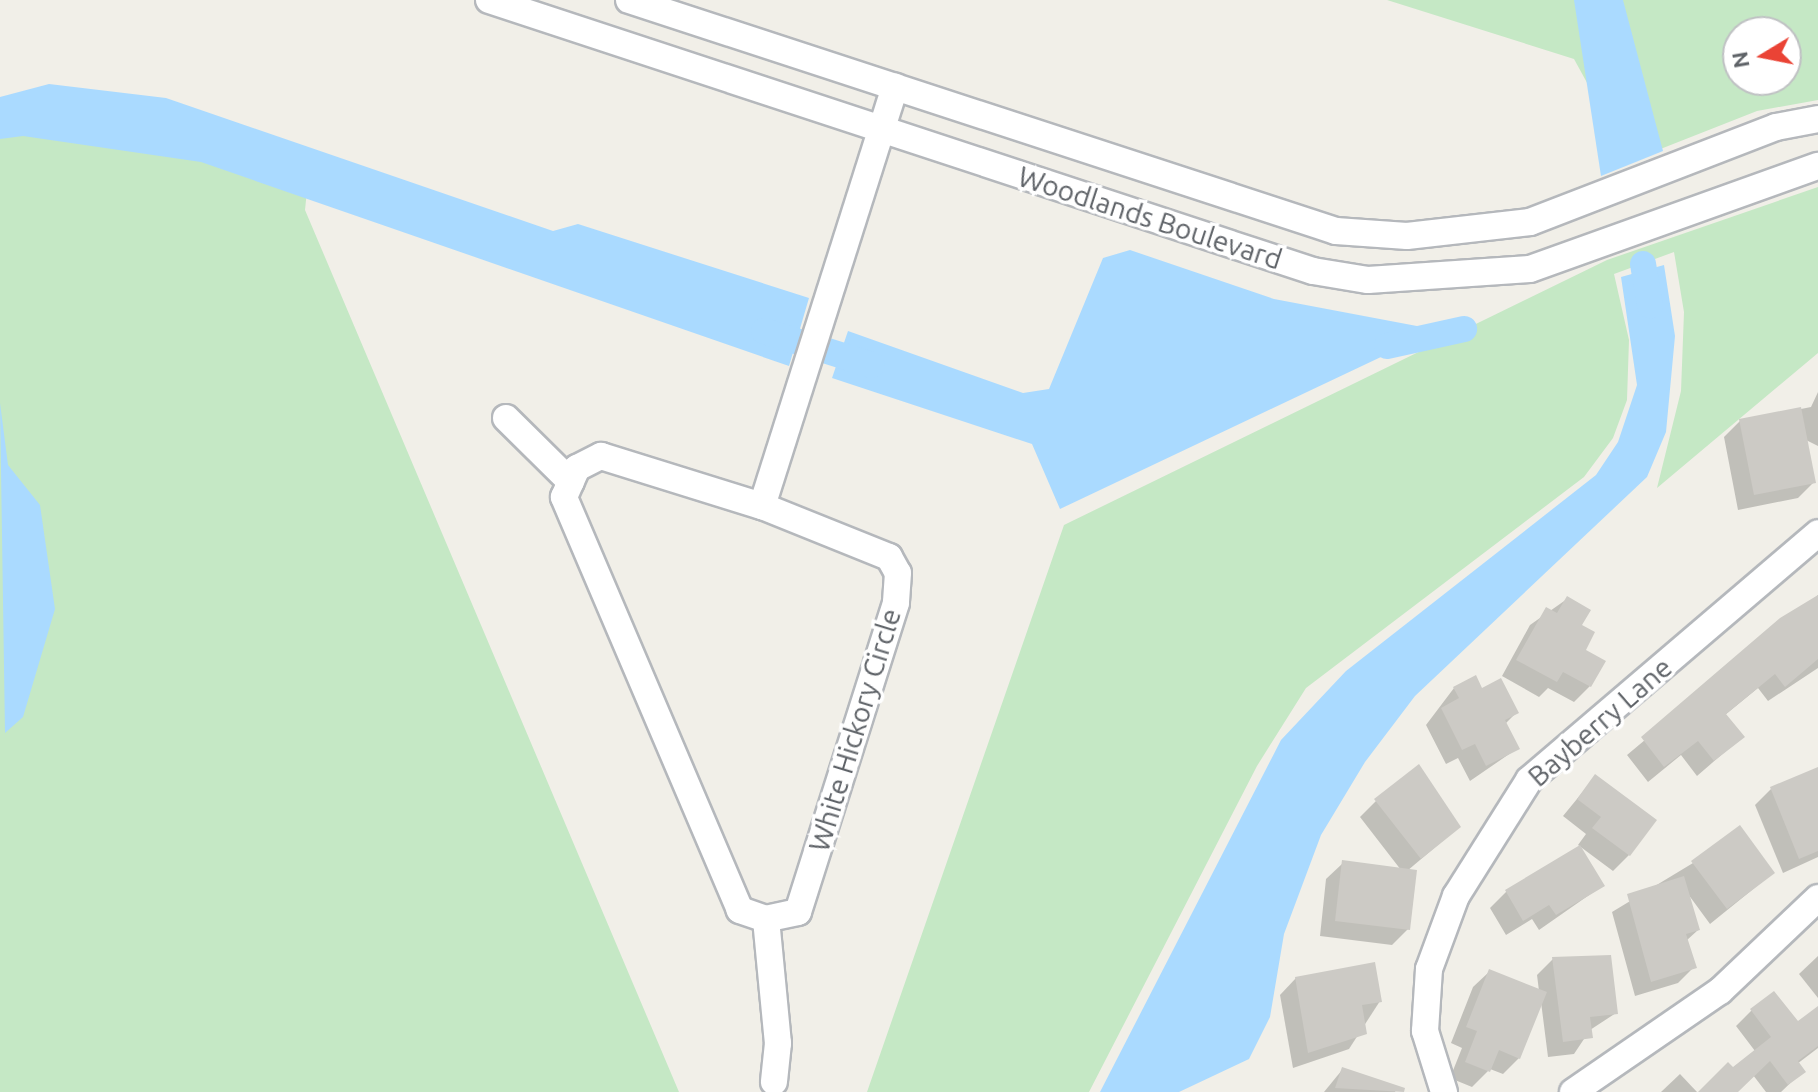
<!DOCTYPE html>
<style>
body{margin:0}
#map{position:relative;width:1818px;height:1092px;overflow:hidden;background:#f1efe8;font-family:Ubuntu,sans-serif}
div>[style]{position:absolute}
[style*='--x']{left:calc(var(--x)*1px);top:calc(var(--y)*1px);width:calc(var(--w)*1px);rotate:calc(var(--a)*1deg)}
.green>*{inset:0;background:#c5e8c5}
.water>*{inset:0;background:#aadaff}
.shadow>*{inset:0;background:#0003}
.canal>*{height:26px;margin:-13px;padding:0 13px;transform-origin:13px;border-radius:13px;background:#aadaff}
.building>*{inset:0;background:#cccac5}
.roads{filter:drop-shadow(2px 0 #b5b8bc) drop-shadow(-2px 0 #b5b8bc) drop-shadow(0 2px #b5b8bc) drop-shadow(0 -2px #b5b8bc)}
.minor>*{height:26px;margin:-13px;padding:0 13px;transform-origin:13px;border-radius:13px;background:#fff}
span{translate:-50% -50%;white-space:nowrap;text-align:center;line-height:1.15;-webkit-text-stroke:7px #fff;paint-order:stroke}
.street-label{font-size:28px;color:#5f6368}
.north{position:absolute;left:1722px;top:16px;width:80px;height:80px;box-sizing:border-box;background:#fff;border:2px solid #bfc1c3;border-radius:50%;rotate:260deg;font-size:22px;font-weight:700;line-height:32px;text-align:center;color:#5f6368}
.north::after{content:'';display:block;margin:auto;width:28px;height:36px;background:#ea4335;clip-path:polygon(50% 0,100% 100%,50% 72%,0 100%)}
</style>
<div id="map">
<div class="green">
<div style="clip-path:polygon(evenodd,1387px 0,1818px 0,1818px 100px,1757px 111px,1630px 161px,1574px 59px,1387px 0,1738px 32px,1786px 32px,1786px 80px,1738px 80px,1738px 32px)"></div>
<div style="clip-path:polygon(0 114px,308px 181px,305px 210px,679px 1092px,0 1092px)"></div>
<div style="clip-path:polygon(1818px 187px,1818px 353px,1657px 488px,1681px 391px,1684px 312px,1674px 252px,1614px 274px,1629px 340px,1627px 400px,1613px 438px,1584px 477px,1306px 688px,1257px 766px,1089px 1092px,867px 1092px,1064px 525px,1607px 260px)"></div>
</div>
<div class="water">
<div style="clip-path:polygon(1574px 0,1623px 0,1663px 151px,1601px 176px)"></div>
<div style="clip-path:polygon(49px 84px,166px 98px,553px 231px,578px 224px,809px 298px,789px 366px,201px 162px,23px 136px,0 139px,0 97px)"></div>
<div style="clip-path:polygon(1130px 250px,1274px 299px,1438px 330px,1060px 509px,1032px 444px,832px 378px,848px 331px,1023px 393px,1049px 389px,1103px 258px)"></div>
<div style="clip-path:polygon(1664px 265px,1675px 336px,1666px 432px,1647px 477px,1415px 696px,1365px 762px,1321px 835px,1284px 934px,1270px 1017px,1249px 1059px,1179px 1092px,1100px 1092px,1281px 740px,1346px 671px,1596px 475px,1618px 442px,1637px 385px,1621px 277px)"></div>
<div style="clip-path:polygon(0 403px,8px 465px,40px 505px,55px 609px,23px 717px,5px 733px)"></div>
</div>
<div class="shadow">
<div style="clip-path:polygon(1818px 392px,1818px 446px,1806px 440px,1814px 482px,1798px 498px,1738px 510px,1724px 437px,1740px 421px,1811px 407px)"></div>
<div style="clip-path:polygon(1818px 595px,1818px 668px,1768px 701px,1758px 688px,1725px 715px,1742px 737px,1697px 776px,1681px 755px,1648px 782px,1627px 755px)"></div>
<div style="clip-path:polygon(1567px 599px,1590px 686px,1574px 702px,1548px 688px,1539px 697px,1502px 676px,1530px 625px)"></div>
<div style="clip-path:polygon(1454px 688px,1481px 691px,1516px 713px,1505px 724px,1518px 748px,1470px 781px,1458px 758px,1446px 764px,1426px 725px)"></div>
<div style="clip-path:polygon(1818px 769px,1818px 857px,1783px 873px,1755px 805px,1771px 789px)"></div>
<div style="clip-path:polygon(1595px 777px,1629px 855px,1613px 871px,1578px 845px,1586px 834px,1563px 816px)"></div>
<div style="clip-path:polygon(1376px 801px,1459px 827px,1407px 871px,1408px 929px,1392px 945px,1320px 936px,1326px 879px,1343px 863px,1401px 870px,1360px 817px)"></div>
<div style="clip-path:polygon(1693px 863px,1773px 873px,1710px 924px,1688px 894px,1698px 930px,1686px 941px,1694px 967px,1678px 983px,1635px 996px,1612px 912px)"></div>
<div style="clip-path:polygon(1602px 886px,1539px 930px,1532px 919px,1506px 935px,1490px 908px,1506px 892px)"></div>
<div style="clip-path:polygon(1818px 956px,1818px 998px,1799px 974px)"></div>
<div style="clip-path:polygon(1553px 959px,1616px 1013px,1590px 1030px,1574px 1054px,1548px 1057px,1541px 1002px,1519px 1058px,1503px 1074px,1490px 1069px,1472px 1087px,1450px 1078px,1462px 1048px,1451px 1043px,1473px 987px,1490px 971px,1539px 991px,1537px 975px)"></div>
<div style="clip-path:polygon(1296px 978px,1380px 1001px,1349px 1049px,1293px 1068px,1280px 995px)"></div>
<div style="clip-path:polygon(1818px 1008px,1818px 1048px,1797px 1064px,1803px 1071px,1781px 1092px,1766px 1092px,1753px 1075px,1735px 1092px,1701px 1092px,1755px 1051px,1736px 1026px,1752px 1010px,1798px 1023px)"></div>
<div style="clip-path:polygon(1342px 1070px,1397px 1088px,1395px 1092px,1324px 1092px)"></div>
<div style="clip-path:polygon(1680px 1074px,1697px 1092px,1661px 1092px)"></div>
</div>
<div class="canal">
<div style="--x:1643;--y:264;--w:42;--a:80.3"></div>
<div style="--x:764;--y:331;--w:113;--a:17.5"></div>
<div style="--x:1387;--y:346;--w:79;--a:-12.4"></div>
</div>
<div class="building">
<div style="clip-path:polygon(1801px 407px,1816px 483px,1754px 495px,1739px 419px)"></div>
<div style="clip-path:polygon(1818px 595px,1818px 659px,1785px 687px,1775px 674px,1726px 714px,1745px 737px,1714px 761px,1698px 741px,1664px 767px,1641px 737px,1780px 618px)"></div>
<div style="clip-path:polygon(1567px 596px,1591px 610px,1582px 625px,1595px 632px,1586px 650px,1606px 661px,1591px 687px,1563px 672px,1557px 682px,1516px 660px,1546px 607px,1557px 613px)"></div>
<div style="clip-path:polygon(1476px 675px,1482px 688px,1501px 678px,1519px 713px,1505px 720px,1520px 749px,1486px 766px,1475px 744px,1462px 750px,1441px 708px,1459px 698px,1453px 687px)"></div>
<div style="clip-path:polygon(1419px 764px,1461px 827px,1421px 859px,1374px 799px)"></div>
<div style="clip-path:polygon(1818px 767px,1818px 851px,1799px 859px,1770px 787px)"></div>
<div style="clip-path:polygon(1595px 774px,1657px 820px,1630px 856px,1592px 828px,1601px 817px,1577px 799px)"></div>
<div style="clip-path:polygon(1740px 825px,1775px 873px,1727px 909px,1691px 861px)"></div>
<div style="clip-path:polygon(1580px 845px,1605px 886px,1556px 915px,1549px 905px,1523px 921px,1505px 890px)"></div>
<div style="clip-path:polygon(1342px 860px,1417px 870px,1410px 930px,1335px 921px)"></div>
<div style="clip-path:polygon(1684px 876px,1700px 930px,1686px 934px,1697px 968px,1651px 982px,1627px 894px)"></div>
<div style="clip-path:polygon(1611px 955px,1618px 1014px,1590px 1017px,1593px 1038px,1563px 1042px,1552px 957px)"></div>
<div style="clip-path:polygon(1375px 962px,1382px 1002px,1362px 1005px,1367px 1034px,1308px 1053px,1295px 977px)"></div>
<div style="clip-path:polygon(1489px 969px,1547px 992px,1520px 1059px,1499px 1050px,1490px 1072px,1465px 1062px,1477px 1031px,1466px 1027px)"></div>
<div style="clip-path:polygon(1774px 991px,1798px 1021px,1818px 1006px,1818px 1046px,1798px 1061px,1806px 1072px,1788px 1085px,1770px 1061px,1738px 1092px,1698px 1092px,1728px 1062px,1733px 1067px,1771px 1037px,1750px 1009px)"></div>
<div style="clip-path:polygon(1342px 1067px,1405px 1088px,1404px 1092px,1335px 1088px)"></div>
</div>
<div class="roads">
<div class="minor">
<div style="--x:489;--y:0;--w:867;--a:18.21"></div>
<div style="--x:1313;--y:271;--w:56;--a:9.3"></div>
<div style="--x:1368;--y:280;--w:162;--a:-3.9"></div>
<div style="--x:1530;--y:269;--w:306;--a:-19.7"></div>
<div style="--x:629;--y:0;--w:744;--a:18.09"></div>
<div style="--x:1336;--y:231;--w:71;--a:4"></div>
<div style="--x:1407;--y:236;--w:124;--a:-6.5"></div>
<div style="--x:1530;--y:222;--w:264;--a:-21.1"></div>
<div style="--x:1776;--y:127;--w:43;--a:-10.8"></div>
<div style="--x:506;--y:418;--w:91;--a:44.6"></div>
<div style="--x:601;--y:456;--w:169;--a:17.3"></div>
<div style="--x:762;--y:506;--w:137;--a:21.9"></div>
<div style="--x:889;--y:557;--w:18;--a:61"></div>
<div style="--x:898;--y:573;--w:30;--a:94"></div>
<div style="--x:896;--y:603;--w:324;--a:107.6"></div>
<div style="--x:798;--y:912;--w:33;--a:168"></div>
<div style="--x:766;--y:919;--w:28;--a:-161"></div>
<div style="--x:740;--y:910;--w:449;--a:-113.1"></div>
<div style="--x:564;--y:497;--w:32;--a:-66"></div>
<div style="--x:577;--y:468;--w:27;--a:-27"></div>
<div style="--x:762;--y:506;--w:440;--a:-72.4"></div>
<div style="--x:766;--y:919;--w:125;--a:84.5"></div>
<div style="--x:778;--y:1043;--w:39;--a:96"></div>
<div style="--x:1444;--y:1092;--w:64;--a:-107.3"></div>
<div style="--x:1425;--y:1031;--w:62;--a:-86.3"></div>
<div style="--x:1429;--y:969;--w:78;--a:-69.7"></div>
<div style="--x:1456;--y:896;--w:137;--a:-57.8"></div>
<div style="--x:1529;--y:780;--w:380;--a:-40.5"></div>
<div style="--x:1573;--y:1092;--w:178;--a:-34.5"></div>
<div style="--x:1720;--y:991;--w:135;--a:-43.5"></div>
</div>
</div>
<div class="street-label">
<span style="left:1150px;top:218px;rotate:18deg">Woodlands Boulevard</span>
<span style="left:1600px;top:722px;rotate:-41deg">Bayberry Lane</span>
<span style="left:855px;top:730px;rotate:-73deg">White Hickory Circle</span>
</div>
<div class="north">N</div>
</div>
